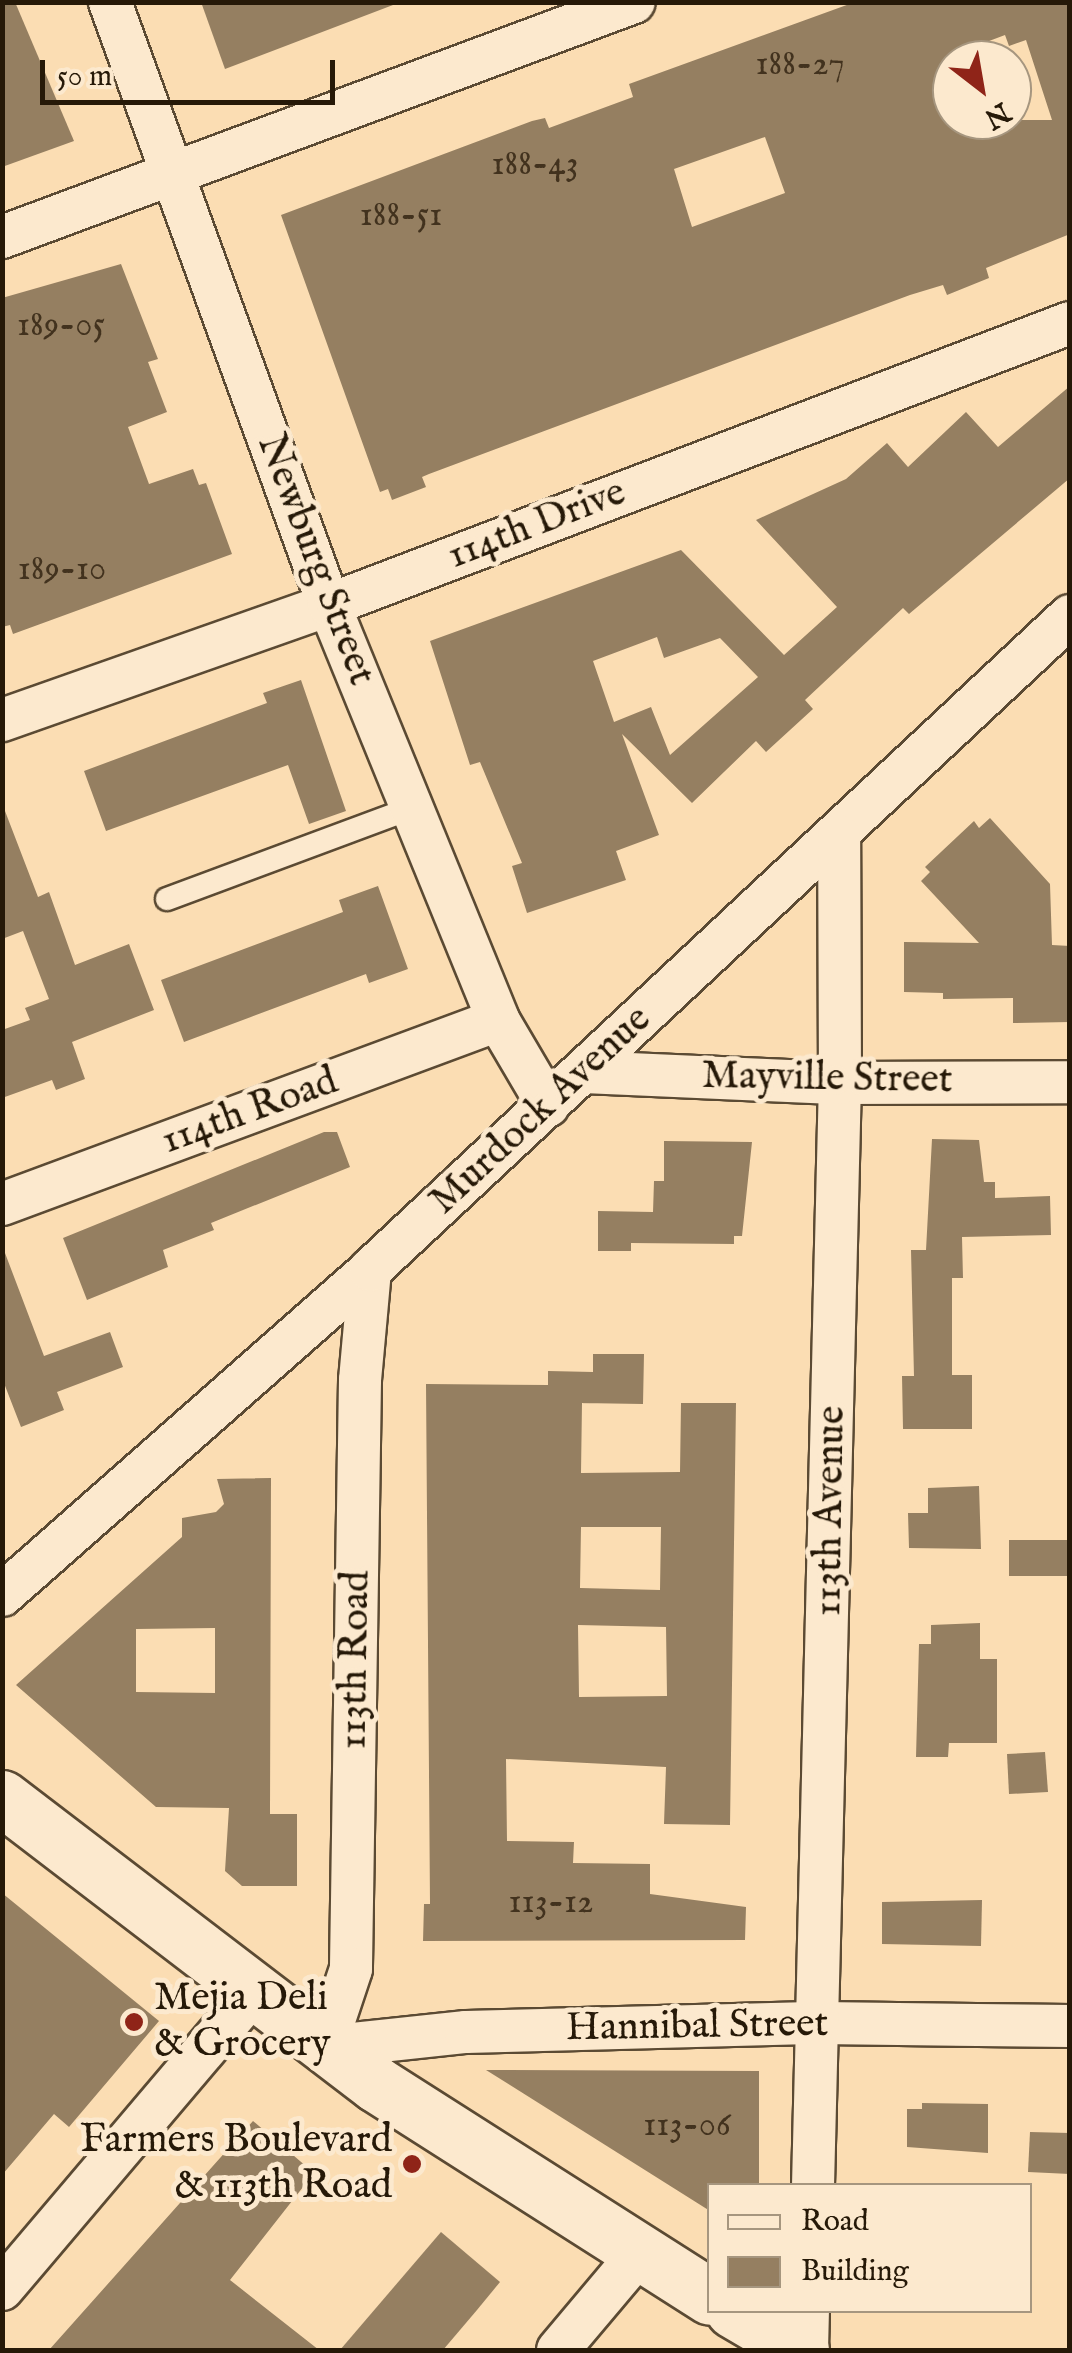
<!DOCTYPE html>
<style>
body{margin:0}
#map{position:relative;width:1072px;height:2353px;overflow:hidden;background:#fbddb3;font-family:"IM FELL English",serif}
div>[style]{position:absolute}
[style*='--x']{left:calc(var(--x)*1px);top:calc(var(--y)*1px);width:calc(var(--w)*1px);rotate:calc(var(--a)*1deg)}
.building>*{inset:0;background:#957f61}
.roads{filter:drop-shadow(2px 0 #5b4a33) drop-shadow(-2px 0 #5b4a33) drop-shadow(0 2px #5b4a33) drop-shadow(0 -2px #5b4a33)}
.lane>*{height:22px;margin:-11px;padding:0 11px;transform-origin:11px;border-radius:11px;background:#fce9ce}
.street>*{height:42px;margin:-21px;padding:0 21px;transform-origin:21px;border-radius:21px;background:#fce9ce}
.secondary>*{height:55px;margin:-27.5px;padding:0 27.5px;transform-origin:27.5px;border-radius:27.5px;background:#fce9ce}
.dots>*{width:28px;height:28px;translate:-50% -50%;box-sizing:border-box;border:5px solid #fce9ce;border-radius:50%}
span{translate:-50% -50%;white-space:nowrap;text-align:center;line-height:1.15;-webkit-text-stroke:10px #fce9ce;paint-order:stroke}
.number-label{font-size:35px;color:#42321e}
.number-label span{-webkit-text-stroke-width:0}
.street-label{font-size:40px;color:#261908}
.poi-label{font-size:40px;color:#261908}
.left{translate:0 -50%;text-align:left}
.right{translate:-100% -50%;text-align:right}
.frame{position:absolute;inset:0;border:5px solid #261908;pointer-events:none}
.legend{position:absolute;left:707px;top:2183px;width:325px;height:130px;box-sizing:border-box;background:#fce9ce;border:2px solid #a6967f;margin:0;padding:12px 18px;list-style:none;font-size:30px;color:#261908}
.legend li{display:flex;align-items:center;gap:20px;height:50px}
.legend b{width:50px;border:2px solid #a6967f}
.north{position:absolute;left:932px;top:40px;width:100px;height:100px;box-sizing:border-box;background:#fce9ce;border:2px solid #a6967f;border-radius:50%;rotate:149deg;font-size:28px;font-weight:700;line-height:40px;text-align:center;color:#261908}
.north::after{content:'';display:block;margin:auto;width:35px;height:45px;background:#8f2418;clip-path:polygon(50% 0,100% 100%,50% 72%,0 100%)}
.scale{position:absolute;left:40px;top:60px;width:295px;height:45px;box-sizing:border-box;border:5px solid #261908;border-top:0;padding-left:12px;font-size:30px;line-height:35px;white-space:nowrap;color:#261908;-webkit-text-stroke:8px #fce9ce;paint-order:stroke}
</style>
<div id="map">
<div class="building">
<div style="clip-path:polygon(2px 2px,15px 2px,74px 141px,2px 167px)"></div>
<div style="clip-path:polygon(201px 2px,393px 2px,393px 5px,225px 69px)"></div>
<div style="clip-path:polygon(evenodd,855px 2px,1070px 2px,1070px 234px,986px 268px,989px 278px,947px 295px,943px 285px,910px 295px,429px 474px,422px 477px,426px 487px,392px 500px,388px 489px,380px 492px,281px 215px,532px 121px,545px 118px,549px 128px,633px 97px,629px 84px,855px 2px,1005px 35px,1009px 46px,1026px 40px,1052px 120px,971px 120px,952px 127px,952px 55px,1005px 35px,855px 2px,765px 137px,785px 193px,692px 227px,674px 169px,765px 137px)"></div>
<div style="clip-path:polygon(121px 264px,158px 359px,148px 362px,167px 412px,128px 427px,149px 484px,193px 469px,199px 485px,206px 483px,232px 554px,13px 634px,10px 625px,2px 627px,2px 298px)"></div>
<div style="clip-path:polygon(evenodd,1070px 386px,1070px 478px,909px 614px,903px 608px,805px 700px,813px 709px,766px 752px,756px 741px,692px 803px,622px 734px,659px 835px,616px 851px,626px 880px,527px 913px,512px 866px,522px 863px,480px 762px,470px 765px,430px 641px,681px 550px,784px 655px,837px 607px,756px 520px,846px 479px,887px 443px,908px 467px,966px 412px,998px 447px,1070px 386px,657px 637px,664px 658px,720px 638px,758px 677px,670px 755px,651px 707px,614px 722px,593px 661px,657px 637px)"></div>
<div style="clip-path:polygon(301px 680px,346px 811px,309px 824px,288px 765px,106px 831px,84px 771px,267px 703px,263px 693px)"></div>
<div style="clip-path:polygon(5px 811px,38px 897px,49px 892px,75px 965px,129px 944px,154px 1010px,72px 1042px,85px 1079px,56px 1090px,52px 1080px,2px 1098px,2px 1030px,30px 1020px,25px 1008px,49px 999px,23px 931px,2px 939px)"></div>
<div style="clip-path:polygon(990px 818px,1050px 884px,1052px 945px,1070px 946px,1070px 1022px,1013px 1023px,1013px 998px,943px 999px,943px 993px,904px 992px,904px 942px,979px 943px,921px 881px,930px 872px,925px 867px,974px 821px,979px 828px)"></div>
<div style="clip-path:polygon(378px 886px,408px 969px,369px 983px,366px 974px,184px 1042px,161px 980px,343px 912px,339px 900px)"></div>
<div style="clip-path:polygon(324px 1132px,337px 1132px,350px 1167px,211px 1223px,214px 1230px,163px 1250px,168px 1267px,87px 1300px,63px 1238px)"></div>
<div style="clip-path:polygon(932px 1139px,979px 1140px,984px 1182px,995px 1182px,995px 1198px,1050px 1196px,1051px 1235px,962px 1237px,963px 1278px,952px 1278px,952px 1375px,972px 1375px,972px 1429px,903px 1429px,902px 1376px,914px 1376px,911px 1250px,926px 1250px)"></div>
<div style="clip-path:polygon(664px 1141px,752px 1142px,742px 1236px,734px 1236px,734px 1244px,631px 1243px,631px 1251px,598px 1251px,598px 1211px,653px 1212px,654px 1181px,664px 1181px)"></div>
<div style="clip-path:polygon(5px 1253px,44px 1356px,110px 1332px,123px 1367px,57px 1392px,64px 1410px,21px 1427px,2px 1378px)"></div>
<div style="clip-path:polygon(evenodd,593px 1354px,644px 1354px,643px 1404px,582px 1403px,581px 1473px,680px 1472px,681px 1403px,736px 1403px,730px 1825px,664px 1824px,666px 1767px,506px 1759px,507px 1841px,574px 1842px,573px 1863px,650px 1864px,650px 1894px,746px 1907px,745px 1940px,423px 1941px,424px 1904px,430px 1904px,426px 1384px,548px 1385px,548px 1371px,593px 1372px,593px 1354px,581px 1527px,661px 1527px,660px 1590px,580px 1588px,581px 1527px,593px 1354px,578px 1625px,666px 1627px,667px 1696px,579px 1697px,578px 1625px)"></div>
<div style="clip-path:polygon(evenodd,271px 1478px,270px 1814px,297px 1814px,297px 1886px,242px 1886px,225px 1871px,229px 1808px,156px 1807px,16px 1685px,182px 1537px,182px 1518px,216px 1512px,224px 1504px,217px 1479px,271px 1478px,215px 1628px,215px 1693px,136px 1692px,136px 1629px,215px 1628px)"></div>
<div style="clip-path:polygon(979px 1486px,981px 1549px,909px 1548px,908px 1513px,928px 1513px,928px 1488px)"></div>
<div style="clip-path:polygon(1009px 1540px,1070px 1540px,1070px 1576px,1009px 1576px)"></div>
<div style="clip-path:polygon(980px 1623px,980px 1659px,997px 1659px,997px 1743px,949px 1743px,948px 1757px,916px 1757px,919px 1644px,931px 1644px,931px 1625px)"></div>
<div style="clip-path:polygon(1045px 1752px,1048px 1792px,1009px 1794px,1007px 1754px)"></div>
<div style="clip-path:polygon(2px 1893px,159px 2021px,69px 2127px,54px 2114px,2px 2175px)"></div>
<div style="clip-path:polygon(982px 1900px,981px 1946px,882px 1944px,882px 1902px)"></div>
<div style="clip-path:polygon(486px 2070px,759px 2071px,759px 2186px,710px 2186px,710px 2211px)"></div>
<div style="clip-path:polygon(922px 2103px,988px 2104px,988px 2153px,907px 2147px,907px 2109px,922px 2109px)"></div>
<div style="clip-path:polygon(253px 2121px,314px 2173px,230px 2280px,319px 2350px,49px 2350px)"></div>
<div style="clip-path:polygon(1030px 2132px,1070px 2133px,1070px 2174px,1028px 2172px)"></div>
<div style="clip-path:polygon(441px 2232px,500px 2282px,477px 2310px,443px 2350px,340px 2350px)"></div>
</div>
<div class="roads">
<div class="lane">
<div style="--x:167;--y:899;--w:261;--a:-20.4"></div>
</div>
<div class="street">
<div style="--x:110;--y:2;--w:642;--a:70.04"></div>
<div style="--x:329;--y:605;--w:448;--a:67.8"></div>
<div style="--x:498;--y:1020;--w:99;--a:59.5"></div>
<div style="--x:2;--y:237;--w:674;--a:-20.4"></div>
<div style="--x:2;--y:720;--w:347;--a:-19.4"></div>
<div style="--x:329;--y:605;--w:793;--a:-20.84"></div>
<div style="--x:584;--y:1072;--w:256;--a:2.5"></div>
<div style="--x:840;--y:1083;--w:230;--a:-0.2"></div>
<div style="--x:2;--y:1204;--w:529;--a:-20.35"></div>
<div style="--x:370;--y:1270;--w:110;--a:95.2"></div>
<div style="--x:360;--y:1380;--w:589;--a:90.88"></div>
<div style="--x:351;--y:1969;--w:82;--a:108.4"></div>
<div style="--x:325;--y:2047;--w:142;--a:-6.1"></div>
<div style="--x:466;--y:2032;--w:354;--a:-1.5"></div>
<div style="--x:820;--y:2023;--w:250;--a:0.7"></div>
<div style="--x:2;--y:1595;--w:491;--a:-41.4"></div>
<div style="--x:370;--y:1270;--w:958;--a:-43.05"></div>
<div style="--x:813;--y:2186;--w:1103;--a:-88.6"></div>
<div style="--x:840;--y:1083;--w:247;--a:-90.2"></div>
<div style="--x:2;--y:2289;--w:390;--a:-49.7"></div>
<div style="--x:558;--y:2350;--w:124;--a:-49.9"></div>
<div style="--x:807;--y:2350;--w:40;--a:-88.6"></div>
</div>
<div class="secondary">
<div style="--x:2;--y:1798;--w:471;--a:37.4"></div>
<div style="--x:376;--y:2084;--w:396;--a:32.5"></div>
<div style="--x:733;--y:2310;--w:79;--a:30.5"></div>
</div>
</div>
<div class="dots">
<div style="left:134px;top:2022px;background:#8f2418"></div>
<div style="left:412px;top:2164px;background:#8f2418"></div>
</div>
<div class="number-label">
<span style="left:800px;top:65px">188-27</span>
<span style="left:535px;top:165px">188-43</span>
<span style="left:401px;top:216px">188-51</span>
<span style="left:61px;top:326px">189-05</span>
<span style="left:62px;top:570px">189-10</span>
<span style="left:551px;top:1903px">113-12</span>
<span style="left:687px;top:2126px">113-06</span>
</div>
<div class="street-label">
<span style="left:537px;top:525px;rotate:-21deg">114th Drive</span>
<span style="left:315px;top:560px;rotate:69deg">Newburg Street</span>
<span style="left:827px;top:1079px;rotate:1deg">Mayville Street</span>
<span style="left:541px;top:1111px;rotate:-43deg">Murdock Avenue</span>
<span style="left:250px;top:1112px;rotate:-20deg">114th Road</span>
<span style="left:831px;top:1511px;rotate:-89deg">113th Avenue</span>
<span style="left:356px;top:1660px;rotate:-89deg">113th Road</span>
<span style="left:697px;top:2027px;rotate:-1deg">Hannibal Street</span>
</div>
<div class="poi-label">
<span class="left" style="left:154px;top:2022px">Mejia Deli<br>&amp; Grocery</span>
<span class="right" style="left:392px;top:2164px">Farmers Boulevard<br>&amp; 113th Road</span>
</div>
<div class="frame"></div>
<ul class="legend">
<li><b style="height:12px;background:#fce9ce"></b>Road</li>
<li><b style="height:28px;background:#957f61"></b>Building</li>
</ul>
<div class="north">N</div>
<div class="scale">50 m</div>
</div>
